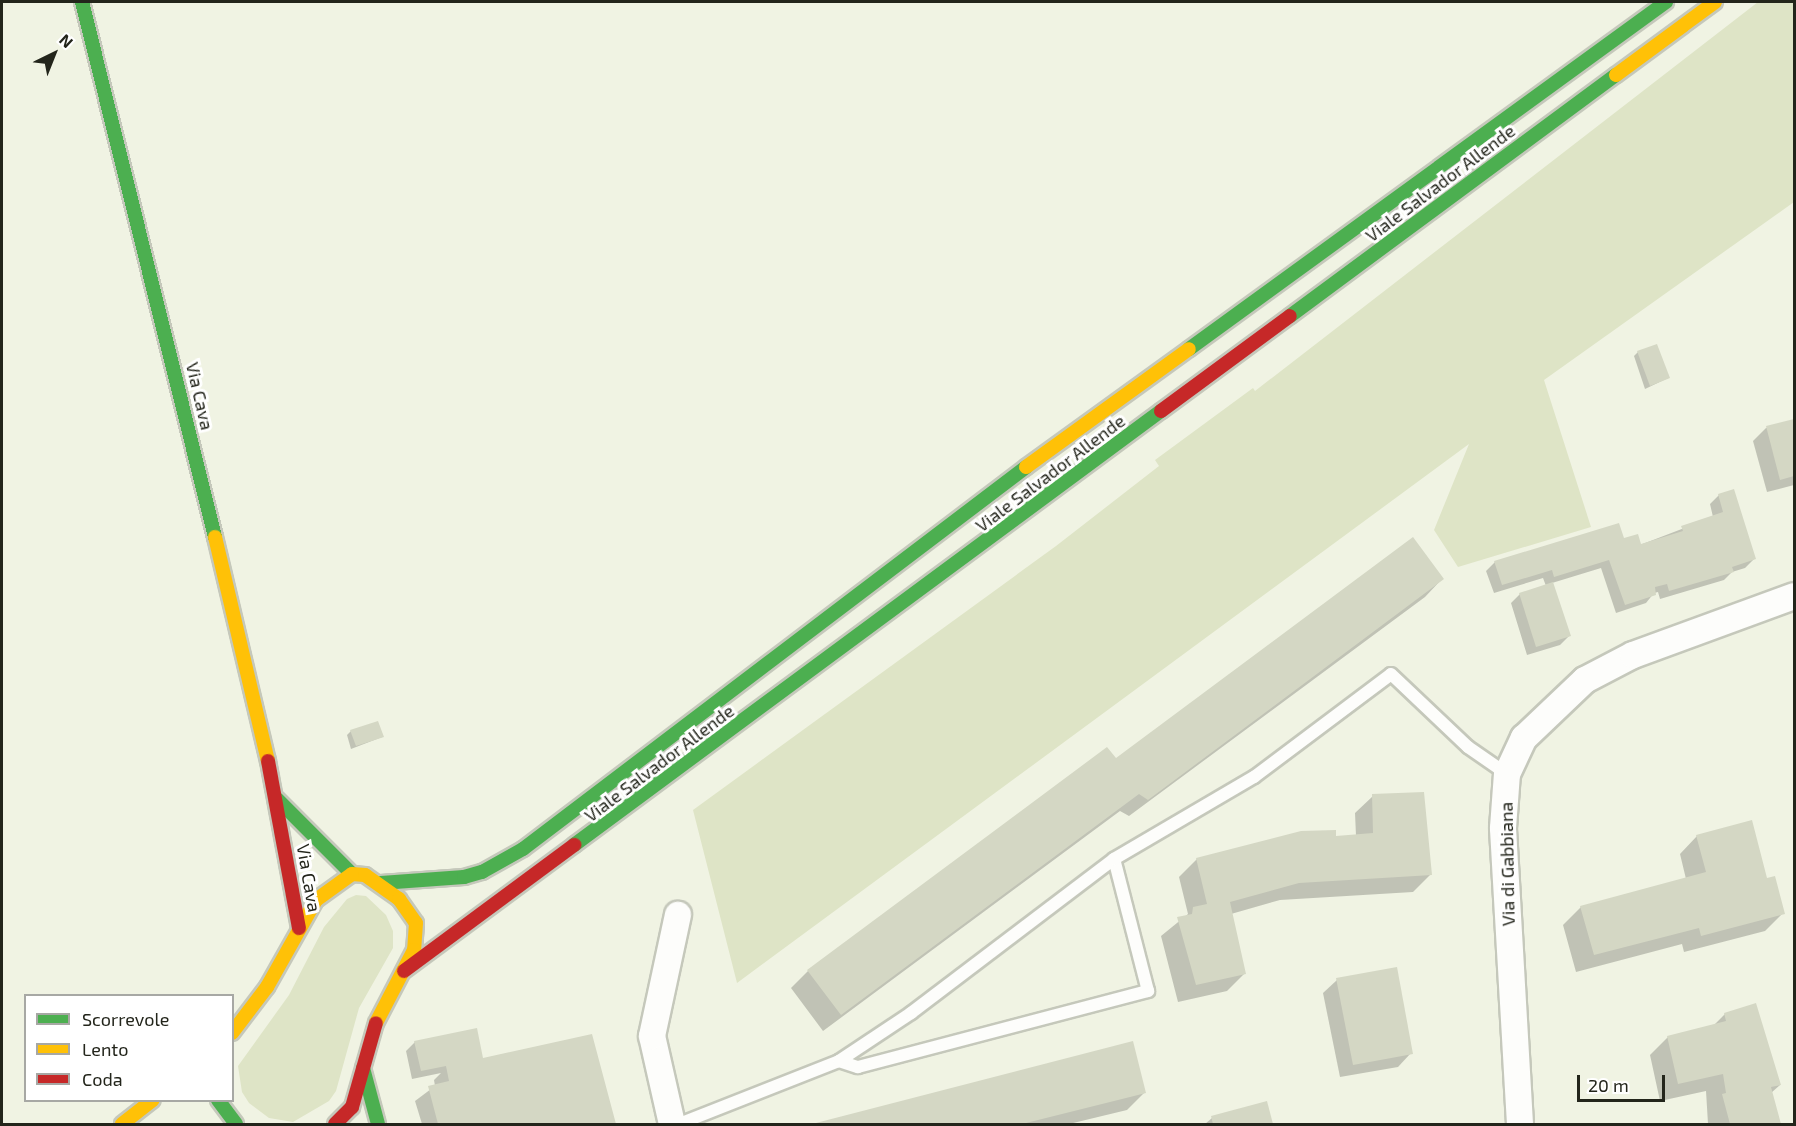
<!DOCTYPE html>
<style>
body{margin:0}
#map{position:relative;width:1796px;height:1126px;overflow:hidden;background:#f0f3e3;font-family:"Exo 2",sans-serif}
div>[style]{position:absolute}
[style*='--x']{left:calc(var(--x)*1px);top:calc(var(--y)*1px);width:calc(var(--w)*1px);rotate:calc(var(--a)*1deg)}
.green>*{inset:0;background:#dee4c6}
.shadow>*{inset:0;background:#0003}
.building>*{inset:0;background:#d4d7c4}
.roads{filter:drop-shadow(2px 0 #c5c8bb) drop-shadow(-2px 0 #c5c8bb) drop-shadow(0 2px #c5c8bb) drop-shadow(0 -2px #c5c8bb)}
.lane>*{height:12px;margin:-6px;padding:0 6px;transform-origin:6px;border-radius:6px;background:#fdfdfb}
.street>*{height:26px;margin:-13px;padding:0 13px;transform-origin:13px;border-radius:13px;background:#fdfdfb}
.fast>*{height:14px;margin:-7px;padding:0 7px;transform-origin:7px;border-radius:7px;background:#4caf50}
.slow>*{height:14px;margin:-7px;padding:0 7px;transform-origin:7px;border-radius:7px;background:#ffc107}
.jam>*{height:14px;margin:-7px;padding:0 7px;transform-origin:7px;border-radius:7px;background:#c62828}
span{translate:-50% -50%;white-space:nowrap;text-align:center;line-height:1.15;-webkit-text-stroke:6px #fff;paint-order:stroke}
.street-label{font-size:18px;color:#23251b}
.frame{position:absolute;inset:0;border:3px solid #23251b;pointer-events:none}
.legend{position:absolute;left:24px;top:994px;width:210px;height:108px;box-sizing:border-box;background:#fff;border:2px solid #a7a8a4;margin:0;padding:8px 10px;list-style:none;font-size:18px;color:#23251b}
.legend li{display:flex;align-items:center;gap:12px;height:30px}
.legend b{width:30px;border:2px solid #a7a8a4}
.north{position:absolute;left:24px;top:24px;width:60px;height:60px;-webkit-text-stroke:4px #fff;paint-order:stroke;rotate:43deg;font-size:16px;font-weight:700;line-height:24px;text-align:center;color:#23251b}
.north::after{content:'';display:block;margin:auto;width:21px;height:27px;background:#23251b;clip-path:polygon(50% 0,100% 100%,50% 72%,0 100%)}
.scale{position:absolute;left:1577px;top:1075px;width:88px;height:27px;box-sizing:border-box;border:3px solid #23251b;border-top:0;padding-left:8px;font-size:18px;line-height:21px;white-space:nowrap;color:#23251b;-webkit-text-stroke:4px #fff;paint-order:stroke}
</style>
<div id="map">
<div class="green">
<div style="clip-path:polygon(1758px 2px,1794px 2px,1794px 202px,1544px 380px,1591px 527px,1458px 567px,1434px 530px,1469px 444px,737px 983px,693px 810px,1056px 546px,1159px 466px,1155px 460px,1253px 388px,1255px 391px)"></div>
<div style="clip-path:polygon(356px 895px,366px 896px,386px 915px,393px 931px,393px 948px,359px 1008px,336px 1091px,329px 1101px,293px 1122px,269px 1118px,249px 1103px,242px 1092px,238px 1066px,289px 995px,324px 927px,347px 899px)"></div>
</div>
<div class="shadow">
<div style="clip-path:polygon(1638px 352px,1668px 378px,1645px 389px,1634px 356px)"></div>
<div style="clip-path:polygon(1794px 420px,1794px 485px,1767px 492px,1753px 441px,1766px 428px)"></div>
<div style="clip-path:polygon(1719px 495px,1754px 559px,1745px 568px,1732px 572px,1724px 580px,1660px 599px,1658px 592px,1654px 593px,1646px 603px,1616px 613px,1601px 568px,1552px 583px,1569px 636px,1560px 645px,1527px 655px,1511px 603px,1520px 594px,1546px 586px,1543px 578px,1494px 593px,1486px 571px,1495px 562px,1623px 540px,1640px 545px,1713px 517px,1710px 504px)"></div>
<div style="clip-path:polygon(1442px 579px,1425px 597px,1129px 816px,1120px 811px,823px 1031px,791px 988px,808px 971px,1115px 760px)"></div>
<div style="clip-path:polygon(351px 731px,382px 737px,351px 749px,347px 735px)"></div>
<div style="clip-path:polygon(1373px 796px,1430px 875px,1413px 892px,1280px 900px,1231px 914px,1244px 974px,1227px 991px,1178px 1002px,1161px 936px,1188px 914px,1179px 877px,1197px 859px,1356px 836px,1355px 813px)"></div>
<div style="clip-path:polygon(1697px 836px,1766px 880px,1783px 913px,1765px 931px,1684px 952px,1682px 944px,1576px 972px,1563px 925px,1581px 907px,1686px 879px,1680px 854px)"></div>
<div style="clip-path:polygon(1337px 980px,1411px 1053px,1398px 1067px,1340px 1077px,1323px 993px)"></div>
<div style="clip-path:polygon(1725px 1014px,1780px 1085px,1771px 1093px,1780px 1124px,1708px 1124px,1706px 1091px,1660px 1101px,1650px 1055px,1668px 1037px,1713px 1026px)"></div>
<div style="clip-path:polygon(591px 1035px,615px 1124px,422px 1124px,415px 1101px,435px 1086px,434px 1080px,441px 1073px,412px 1079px,406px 1051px,415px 1042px,482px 1059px)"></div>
<div style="clip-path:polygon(1132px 1043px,1145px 1092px,1127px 1110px,1069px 1124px,815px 1124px)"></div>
<div style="clip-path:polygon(1266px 1103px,1272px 1124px,1205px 1124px,1212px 1118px)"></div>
</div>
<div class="building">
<div style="clip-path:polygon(1657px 344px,1670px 378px,1650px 386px,1637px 351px)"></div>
<div style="clip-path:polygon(1794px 419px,1794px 476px,1780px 480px,1766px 426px)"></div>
<div style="clip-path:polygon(1734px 489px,1756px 559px,1732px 567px,1734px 572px,1669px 591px,1667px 584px,1655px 587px,1656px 595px,1625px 605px,1609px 560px,1554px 577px,1552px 570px,1502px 585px,1494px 561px,1619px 523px,1624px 538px,1638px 534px,1641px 544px,1683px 531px,1681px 526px,1723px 512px,1718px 494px)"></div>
<div style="clip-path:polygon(1413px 537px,1444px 579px,1148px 800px,1139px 794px,841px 1015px,807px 970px,1107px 747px,1116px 758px)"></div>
<div style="clip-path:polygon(1553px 582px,1571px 636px,1536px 647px,1519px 593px)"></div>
<div style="clip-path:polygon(378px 721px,384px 737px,356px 746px,350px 730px)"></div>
<div style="clip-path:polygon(1424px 792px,1432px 875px,1299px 883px,1230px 902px,1246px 974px,1196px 985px,1177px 917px,1192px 914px,1193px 907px,1207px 904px,1196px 858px,1301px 831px,1336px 830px,1336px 836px,1373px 833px,1372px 794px)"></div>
<div style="clip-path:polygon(1752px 820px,1767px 878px,1775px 876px,1785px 914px,1701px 936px,1699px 928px,1594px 955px,1580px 906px,1706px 872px,1696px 835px)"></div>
<div style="clip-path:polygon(1397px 967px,1413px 1054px,1353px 1065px,1336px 978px)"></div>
<div style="clip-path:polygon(1756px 1003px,1781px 1085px,1771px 1087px,1781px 1124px,1730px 1124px,1722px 1094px,1726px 1093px,1723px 1074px,1678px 1084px,1667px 1036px,1726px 1021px,1724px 1013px)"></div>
<div style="clip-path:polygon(477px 1028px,483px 1058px,592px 1034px,616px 1124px,438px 1124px,428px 1086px,449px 1081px,446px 1066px,421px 1071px,414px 1041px)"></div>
<div style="clip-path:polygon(1133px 1041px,1146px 1093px,1022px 1124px,812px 1124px)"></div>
<div style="clip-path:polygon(1267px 1101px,1273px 1124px,1213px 1124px,1211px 1116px)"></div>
</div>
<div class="roads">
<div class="lane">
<div style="--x:839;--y:1061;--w:20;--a:18"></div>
<div style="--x:858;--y:1067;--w:300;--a:-14.7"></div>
<div style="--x:1148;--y:991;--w:136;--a:-104.4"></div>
<div style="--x:679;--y:1124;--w:172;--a:-21.5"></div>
<div style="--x:839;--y:1061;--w:87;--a:-33.7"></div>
<div style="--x:911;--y:1013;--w:255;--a:-37.2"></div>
<div style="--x:1114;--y:859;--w:162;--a:-30.4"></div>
<div style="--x:1254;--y:777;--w:171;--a:-36.9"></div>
<div style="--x:1391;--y:674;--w:106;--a:43.5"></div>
<div style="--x:1468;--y:747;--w:47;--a:34.7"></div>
</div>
<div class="street">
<div style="--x:672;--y:1124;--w:90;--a:-102.8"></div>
<div style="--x:652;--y:1036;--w:124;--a:-77.9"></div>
<div style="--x:1520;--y:1124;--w:296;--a:-93.3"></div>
<div style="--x:1503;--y:828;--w:54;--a:-85.8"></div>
<div style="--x:1507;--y:774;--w:40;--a:-65"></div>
<div style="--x:1524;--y:738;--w:84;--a:-43.6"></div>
<div style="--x:1585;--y:680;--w:54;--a:-27.5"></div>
<div style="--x:1633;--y:655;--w:171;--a:-20.1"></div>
</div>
<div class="fast">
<div style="--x:82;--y:2;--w:551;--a:76.04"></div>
<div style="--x:1290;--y:316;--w:405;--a:-36.5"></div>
<div style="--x:1189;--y:349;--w:590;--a:-36.03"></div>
<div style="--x:277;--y:799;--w:106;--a:45"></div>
<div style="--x:574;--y:845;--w:730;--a:-36.48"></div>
<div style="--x:381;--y:883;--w:83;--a:-4.1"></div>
<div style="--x:464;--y:877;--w:19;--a:-16"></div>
<div style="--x:482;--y:872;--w:47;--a:-29.3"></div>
<div style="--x:523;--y:849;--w:632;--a:-37.21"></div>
<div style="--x:363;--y:1068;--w:58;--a:75"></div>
<div style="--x:218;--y:1100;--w:30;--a:53"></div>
</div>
<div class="slow">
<div style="--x:1616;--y:75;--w:123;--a:-36.4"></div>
<div style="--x:1026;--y:467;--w:201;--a:-35.9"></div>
<div style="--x:215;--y:537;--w:230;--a:76.7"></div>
<div style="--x:232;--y:1033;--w:58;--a:-52.7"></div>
<div style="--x:267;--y:987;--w:100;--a:-60.6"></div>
<div style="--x:316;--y:900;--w:44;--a:-35.8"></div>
<div style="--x:352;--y:874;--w:13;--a:4"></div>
<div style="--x:365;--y:875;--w:42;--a:35.2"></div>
<div style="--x:399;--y:899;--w:29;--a:55"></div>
<div style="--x:416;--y:923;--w:27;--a:94"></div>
<div style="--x:414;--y:950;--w:82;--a:117.5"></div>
<div style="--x:122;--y:1124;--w:39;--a:-38"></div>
</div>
<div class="jam">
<div style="--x:1161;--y:411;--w:160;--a:-36.4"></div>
<div style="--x:268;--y:761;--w:170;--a:79.5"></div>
<div style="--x:404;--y:971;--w:212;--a:-36.5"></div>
<div style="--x:335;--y:1124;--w:24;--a:-45"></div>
<div style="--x:352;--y:1107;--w:87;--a:-74.1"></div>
</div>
</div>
<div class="street-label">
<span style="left:1440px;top:183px;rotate:-37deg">Viale Salvador Allende</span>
<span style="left:200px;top:396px;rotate:77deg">Via Cava</span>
<span style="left:1050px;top:473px;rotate:-37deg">Viale Salvador Allende</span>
<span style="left:659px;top:763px;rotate:-37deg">Viale Salvador Allende</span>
<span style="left:1507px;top:864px;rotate:-91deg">Via di Gabbiana</span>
<span style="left:309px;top:878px;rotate:80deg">Via Cava</span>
</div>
<div class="frame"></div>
<ul class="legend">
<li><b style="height:8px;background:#4caf50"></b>Scorrevole</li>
<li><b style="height:8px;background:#ffc107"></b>Lento</li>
<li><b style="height:8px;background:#c62828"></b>Coda</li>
</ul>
<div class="north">N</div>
<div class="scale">20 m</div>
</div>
